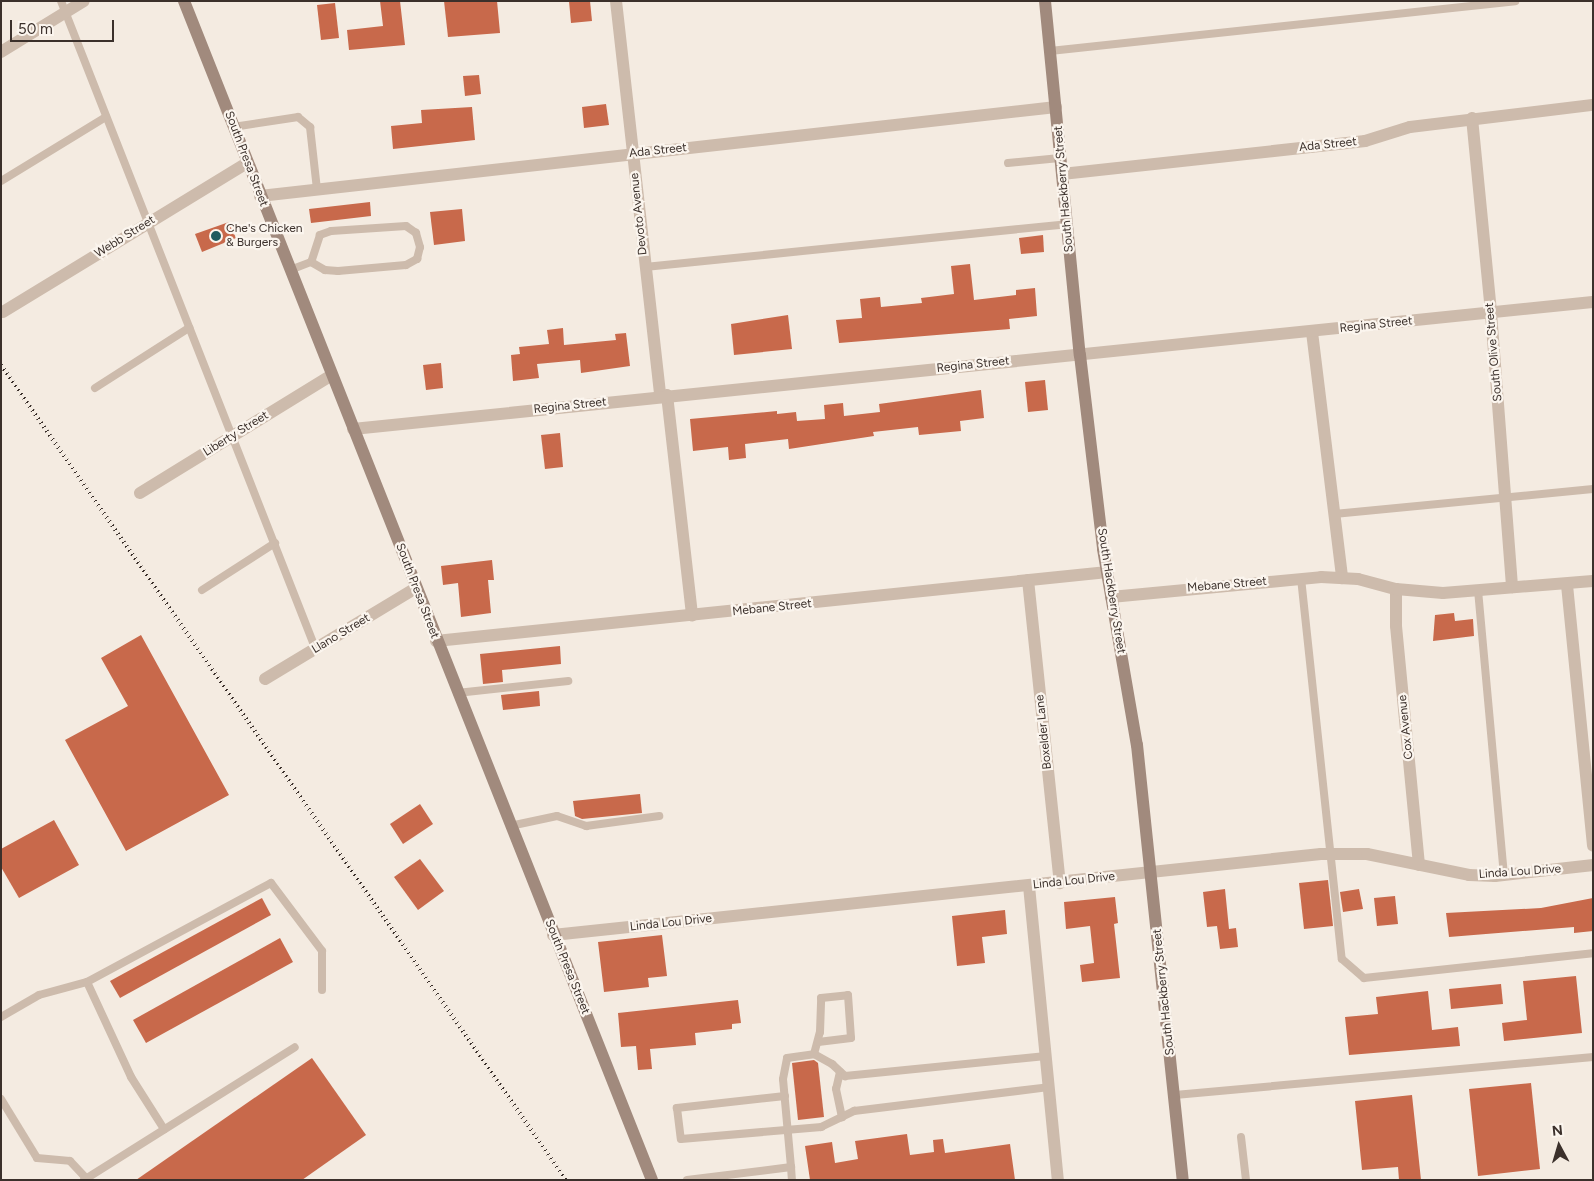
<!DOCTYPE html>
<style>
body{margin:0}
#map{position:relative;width:1594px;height:1181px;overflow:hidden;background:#f4ebe1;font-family:Figtree,sans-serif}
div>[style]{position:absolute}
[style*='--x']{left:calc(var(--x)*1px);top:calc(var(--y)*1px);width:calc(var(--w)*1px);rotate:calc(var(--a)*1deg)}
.building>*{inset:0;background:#c8694b}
.lane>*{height:8px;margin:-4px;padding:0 4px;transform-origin:4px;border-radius:4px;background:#cdbbac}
.street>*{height:12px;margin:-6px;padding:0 6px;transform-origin:6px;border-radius:6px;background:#cdbbac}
.secondary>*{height:12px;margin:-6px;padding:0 6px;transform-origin:6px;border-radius:6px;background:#a18a7d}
.rail>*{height:4px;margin-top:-2px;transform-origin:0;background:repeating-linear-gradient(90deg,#3b302b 0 1px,transparent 0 5px)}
.dots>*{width:14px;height:14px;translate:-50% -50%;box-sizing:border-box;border:2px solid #fbf5ee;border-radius:50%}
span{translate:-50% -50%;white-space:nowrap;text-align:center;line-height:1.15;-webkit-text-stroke:4.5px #fbf5ee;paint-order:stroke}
.street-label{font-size:12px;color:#3b302b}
.poi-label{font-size:12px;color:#3b302b}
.left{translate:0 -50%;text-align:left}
.frame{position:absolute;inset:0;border:2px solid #3b302b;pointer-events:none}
.north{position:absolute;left:1534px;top:1121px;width:50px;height:50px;-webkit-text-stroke:4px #fbf5ee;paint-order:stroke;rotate:354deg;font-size:14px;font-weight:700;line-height:20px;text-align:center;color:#3b302b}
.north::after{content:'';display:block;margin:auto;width:18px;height:22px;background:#3b302b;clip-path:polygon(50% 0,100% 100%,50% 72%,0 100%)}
.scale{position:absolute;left:10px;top:20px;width:104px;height:22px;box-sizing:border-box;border:2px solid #3b302b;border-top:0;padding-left:6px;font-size:15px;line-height:18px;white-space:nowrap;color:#3b302b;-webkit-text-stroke:4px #fbf5ee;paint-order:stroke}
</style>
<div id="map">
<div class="building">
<div style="clip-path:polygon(380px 1px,400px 1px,405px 45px,349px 50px,347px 30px,383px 26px)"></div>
<div style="clip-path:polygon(444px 1px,497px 1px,500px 33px,448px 37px)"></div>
<div style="clip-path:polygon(569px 1px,590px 1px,592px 21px,571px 23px)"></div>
<div style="clip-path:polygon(335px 3px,339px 38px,321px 40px,317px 5px)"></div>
<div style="clip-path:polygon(479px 75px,481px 94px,465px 96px,463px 76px)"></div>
<div style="clip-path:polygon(606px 104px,609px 125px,584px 128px,582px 107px)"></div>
<div style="clip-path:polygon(472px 107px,475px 140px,393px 149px,391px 126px,422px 123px,421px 110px)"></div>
<div style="clip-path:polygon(370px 202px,371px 216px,311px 223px,309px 209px)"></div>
<div style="clip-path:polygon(462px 209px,465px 241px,434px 245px,430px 212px)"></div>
<div style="clip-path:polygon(229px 222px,236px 238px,202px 252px,195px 234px)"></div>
<div style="clip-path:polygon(1043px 235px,1044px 252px,1021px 254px,1019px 238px)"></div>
<div style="clip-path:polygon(970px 264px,974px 300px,1016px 295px,1016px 290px,1035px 288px,1037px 316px,1009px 319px,1010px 329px,839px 343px,836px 320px,862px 318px,860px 299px,880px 297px,881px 307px,922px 303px,921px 298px,954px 294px,951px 266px)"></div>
<div style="clip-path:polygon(788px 315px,792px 349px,734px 355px,731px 324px)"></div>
<div style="clip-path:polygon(563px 328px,564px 345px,616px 340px,615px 334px,626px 333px,630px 366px,581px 373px,580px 360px,537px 364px,539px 378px,513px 381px,511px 355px,520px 354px,519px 347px,549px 344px,547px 330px)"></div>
<div style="clip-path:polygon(441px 363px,443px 388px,426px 390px,423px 365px)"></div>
<div style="clip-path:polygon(1045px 380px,1048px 410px,1028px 412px,1025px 382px)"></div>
<div style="clip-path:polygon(981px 390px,984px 418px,960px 421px,961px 431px,919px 435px,918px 427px,873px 432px,874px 436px,789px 449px,788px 439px,745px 444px,746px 458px,729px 460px,728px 447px,693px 451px,690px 419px,777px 411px,777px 414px,796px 412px,797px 421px,825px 419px,824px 405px,843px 403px,844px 416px,880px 412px,879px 404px)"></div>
<div style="clip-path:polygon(560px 433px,563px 467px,545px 469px,541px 435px)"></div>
<div style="clip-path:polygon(492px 560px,494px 580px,488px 580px,491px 613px,461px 617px,458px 583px,443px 585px,441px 566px)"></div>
<div style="clip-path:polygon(1454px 613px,1455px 621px,1473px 619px,1474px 636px,1433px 641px,1435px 615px)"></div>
<div style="clip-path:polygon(141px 635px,229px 795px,126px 851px,65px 740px,128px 706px,101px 658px)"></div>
<div style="clip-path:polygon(560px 646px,561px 664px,502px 670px,503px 682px,483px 684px,480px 654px)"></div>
<div style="clip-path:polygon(539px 691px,540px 706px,503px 710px,501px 695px)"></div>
<div style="clip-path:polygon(640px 794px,642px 813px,582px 819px,575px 816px,573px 801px)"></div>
<div style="clip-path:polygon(420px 804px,433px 824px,403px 844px,390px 824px)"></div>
<div style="clip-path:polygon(54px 820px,79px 865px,19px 898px,1px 867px,1px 849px)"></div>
<div style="clip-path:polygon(420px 859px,444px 891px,418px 910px,394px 877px)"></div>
<div style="clip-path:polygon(1328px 880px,1333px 926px,1304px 929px,1299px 883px)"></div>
<div style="clip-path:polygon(1225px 889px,1229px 929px,1236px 928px,1238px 947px,1220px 949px,1217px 926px,1207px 927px,1203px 892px)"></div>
<div style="clip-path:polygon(1359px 889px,1363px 909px,1343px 912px,1340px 892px)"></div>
<div style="clip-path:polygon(1395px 896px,1398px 924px,1377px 926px,1374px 898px)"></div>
<div style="clip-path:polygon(1115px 897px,1118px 923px,1114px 924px,1120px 978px,1082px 982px,1080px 965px,1094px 963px,1090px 926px,1066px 929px,1064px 902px)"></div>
<div style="clip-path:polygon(262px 898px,271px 915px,120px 998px,110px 981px)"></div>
<div style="clip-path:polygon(1593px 898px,1593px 931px,1574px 933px,1574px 927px,1449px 937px,1446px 913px,1541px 908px)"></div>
<div style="clip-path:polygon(1005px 910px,1007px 934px,982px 937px,985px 963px,957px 966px,952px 916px)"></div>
<div style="clip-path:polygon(662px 935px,667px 976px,648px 978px,649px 987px,604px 992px,598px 942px)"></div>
<div style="clip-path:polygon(280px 938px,293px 962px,146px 1043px,133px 1020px)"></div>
<div style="clip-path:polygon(1576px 976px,1582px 1033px,1504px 1041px,1502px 1023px,1527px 1020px,1523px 981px)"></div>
<div style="clip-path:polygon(1501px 984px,1503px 1004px,1451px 1009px,1449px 989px)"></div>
<div style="clip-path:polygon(1428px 991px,1432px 1030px,1458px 1027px,1460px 1046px,1349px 1055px,1345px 1017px,1378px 1014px,1376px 997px)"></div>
<div style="clip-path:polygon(738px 1000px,741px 1023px,732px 1024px,732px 1029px,695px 1033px,696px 1045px,650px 1049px,652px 1069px,638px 1070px,636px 1046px,621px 1047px,618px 1013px)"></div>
<div style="clip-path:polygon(312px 1058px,366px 1135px,302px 1180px,136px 1180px)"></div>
<div style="clip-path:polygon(814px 1060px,818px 1063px,824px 1117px,798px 1120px,792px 1063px)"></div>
<div style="clip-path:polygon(1531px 1083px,1540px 1169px,1478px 1176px,1469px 1089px)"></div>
<div style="clip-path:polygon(1412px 1095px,1421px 1180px,1399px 1180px,1398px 1167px,1362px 1170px,1355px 1101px)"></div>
<div style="clip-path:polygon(907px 1134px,910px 1155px,934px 1152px,933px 1140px,943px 1139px,945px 1153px,1010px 1144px,1015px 1180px,810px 1180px,805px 1146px,832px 1142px,835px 1163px,858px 1159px,855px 1141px)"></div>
</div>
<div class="lane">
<div style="--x:61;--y:1;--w:697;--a:68.55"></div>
<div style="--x:1050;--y:51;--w:468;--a:-6.1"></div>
<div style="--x:233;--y:127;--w:66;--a:-8.7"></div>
<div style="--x:298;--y:117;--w:16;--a:40"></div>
<div style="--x:310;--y:127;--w:62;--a:83.6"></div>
<div style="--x:1008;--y:163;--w:52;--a:-5.5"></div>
<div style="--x:1;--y:181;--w:123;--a:-31.4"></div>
<div style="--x:645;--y:267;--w:424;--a:-5.8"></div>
<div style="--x:290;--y:270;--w:22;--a:-21"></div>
<div style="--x:311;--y:262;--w:16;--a:30"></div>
<div style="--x:325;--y:270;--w:13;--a:4"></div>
<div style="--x:338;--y:271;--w:68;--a:-5"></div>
<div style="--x:406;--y:265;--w:13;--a:-29"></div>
<div style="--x:417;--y:259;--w:12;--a:-76"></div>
<div style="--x:420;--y:247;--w:15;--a:-106"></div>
<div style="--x:416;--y:233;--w:12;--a:-145"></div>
<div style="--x:406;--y:226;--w:75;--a:176.2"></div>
<div style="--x:331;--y:231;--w:12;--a:160"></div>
<div style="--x:320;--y:235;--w:28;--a:108"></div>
<div style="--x:95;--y:388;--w:112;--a:-32.6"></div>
<div style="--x:1334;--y:514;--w:260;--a:-5.5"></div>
<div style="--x:1301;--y:578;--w:383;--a:83.9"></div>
<div style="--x:1342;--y:959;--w:29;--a:41"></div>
<div style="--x:1364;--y:978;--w:230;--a:-6.2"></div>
<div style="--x:202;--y:590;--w:87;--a:-32.8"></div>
<div style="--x:1478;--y:590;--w:286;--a:84.8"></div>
<div style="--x:457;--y:693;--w:112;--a:-6.2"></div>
<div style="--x:510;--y:826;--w:48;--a:-12"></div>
<div style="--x:557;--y:816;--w:31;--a:19"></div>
<div style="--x:586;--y:826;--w:74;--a:-7.8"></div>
<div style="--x:87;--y:982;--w:105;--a:65.1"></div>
<div style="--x:131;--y:1077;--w:62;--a:57.6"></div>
<div style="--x:1;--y:1017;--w:44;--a:-30.1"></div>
<div style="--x:39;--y:995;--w:50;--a:-15.2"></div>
<div style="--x:87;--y:982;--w:209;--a:-28.3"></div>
<div style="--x:271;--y:883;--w:85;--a:53.1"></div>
<div style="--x:322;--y:951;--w:39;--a:90"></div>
<div style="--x:814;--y:1054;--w:23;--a:-75"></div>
<div style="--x:820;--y:1032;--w:34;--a:-88"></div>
<div style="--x:821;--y:998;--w:27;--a:-6"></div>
<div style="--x:848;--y:995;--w:43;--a:86"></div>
<div style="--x:851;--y:1038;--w:33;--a:173"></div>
<div style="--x:840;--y:1072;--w:17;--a:103"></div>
<div style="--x:836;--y:1089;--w:29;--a:78"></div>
<div style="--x:1175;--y:1095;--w:420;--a:-5.2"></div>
<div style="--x:785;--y:1096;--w:109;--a:173.7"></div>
<div style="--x:677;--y:1108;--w:31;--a:83"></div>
<div style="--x:681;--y:1139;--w:141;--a:-4.9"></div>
<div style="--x:821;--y:1127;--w:37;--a:-26"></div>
<div style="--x:854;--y:1111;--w:196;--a:-7"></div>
<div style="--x:1;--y:1099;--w:69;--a:58.6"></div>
<div style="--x:37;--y:1158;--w:33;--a:5"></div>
<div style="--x:70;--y:1161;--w:23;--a:47"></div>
<div style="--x:1241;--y:1137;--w:43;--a:83.4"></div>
<div style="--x:791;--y:1167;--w:13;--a:86"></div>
<div style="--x:84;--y:1180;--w:249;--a:-32.2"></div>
<div style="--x:687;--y:1180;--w:105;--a:-7.1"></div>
<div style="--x:791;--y:1167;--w:88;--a:-95.2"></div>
<div style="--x:783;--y:1079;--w:21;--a:-79"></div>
<div style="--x:787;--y:1058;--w:27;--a:-8"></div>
<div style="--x:814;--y:1054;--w:21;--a:29"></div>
<div style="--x:832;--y:1064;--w:18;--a:43"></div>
<div style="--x:845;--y:1076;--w:202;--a:-5.7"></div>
</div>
<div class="street">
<div style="--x:616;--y:1;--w:397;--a:83.6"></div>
<div style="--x:1;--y:52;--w:97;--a:-31.6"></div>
<div style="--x:1472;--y:118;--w:196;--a:84.4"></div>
<div style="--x:1491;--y:313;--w:275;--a:85.6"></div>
<div style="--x:1062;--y:174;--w:305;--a:-6.2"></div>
<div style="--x:1365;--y:141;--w:47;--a:-17.3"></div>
<div style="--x:1410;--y:127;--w:184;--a:-6.9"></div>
<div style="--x:260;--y:196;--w:801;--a:-6.38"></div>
<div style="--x:3;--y:312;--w:286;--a:-31.4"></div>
<div style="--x:1312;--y:332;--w:248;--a:83"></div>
<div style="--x:667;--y:395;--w:222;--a:83.5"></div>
<div style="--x:353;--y:429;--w:1246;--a:-5.85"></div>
<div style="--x:140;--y:493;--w:225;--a:-31.6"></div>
<div style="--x:1028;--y:580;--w:305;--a:84"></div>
<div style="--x:1567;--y:585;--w:262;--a:84.3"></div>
<div style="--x:1396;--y:589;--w:37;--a:90"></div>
<div style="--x:1396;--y:626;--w:240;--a:84.5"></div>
<div style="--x:1111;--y:597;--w:211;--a:-5.4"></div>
<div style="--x:1321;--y:577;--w:37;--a:3"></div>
<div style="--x:1358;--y:579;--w:39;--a:15"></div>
<div style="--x:1396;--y:589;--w:47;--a:4.9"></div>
<div style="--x:1443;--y:593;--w:150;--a:-4.6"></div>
<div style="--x:436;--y:641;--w:675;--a:-5.87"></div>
<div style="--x:265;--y:679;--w:176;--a:-31.1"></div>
<div style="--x:1029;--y:886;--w:295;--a:84.4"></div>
<div style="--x:553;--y:935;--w:772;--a:-6.02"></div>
<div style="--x:1321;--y:854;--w:46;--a:0"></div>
<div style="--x:1367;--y:854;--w:104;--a:11.6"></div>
<div style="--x:1469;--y:875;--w:26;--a:2"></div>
<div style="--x:1495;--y:876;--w:99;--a:-6.4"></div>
</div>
<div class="secondary">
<div style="--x:184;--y:1;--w:1268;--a:68.35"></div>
<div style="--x:1045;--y:1;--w:356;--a:84.4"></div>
<div style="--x:1080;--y:355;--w:195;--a:83.2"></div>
<div style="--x:1103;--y:549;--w:199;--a:80.2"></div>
<div style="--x:1137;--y:745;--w:437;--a:84"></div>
</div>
<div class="rail">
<div style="--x:1;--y:365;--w:992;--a:55.27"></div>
</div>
<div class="dots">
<div style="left:216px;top:236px;background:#1f5a5e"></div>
</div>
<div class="street-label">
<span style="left:1328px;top:145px;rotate:-6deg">Ada Street</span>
<span style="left:658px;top:151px;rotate:-6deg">Ada Street</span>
<span style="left:246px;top:159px;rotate:69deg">South Presa Street</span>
<span style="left:1064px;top:189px;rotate:-95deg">South Hackberry Street</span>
<span style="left:639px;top:214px;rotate:-96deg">Devoto Avenue</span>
<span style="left:125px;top:237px;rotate:-32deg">Webb Street</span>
<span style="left:1376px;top:325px;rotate:-6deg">Regina Street</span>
<span style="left:1494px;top:352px;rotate:-95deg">South Olive Street</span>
<span style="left:973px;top:365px;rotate:-6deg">Regina Street</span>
<span style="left:570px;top:406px;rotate:-6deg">Regina Street</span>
<span style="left:236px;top:434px;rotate:-32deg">Liberty Street</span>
<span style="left:1227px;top:585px;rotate:-5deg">Mebane Street</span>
<span style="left:417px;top:591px;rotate:69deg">South Presa Street</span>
<span style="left:1111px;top:591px;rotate:81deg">South Hackberry Street</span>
<span style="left:772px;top:608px;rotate:-6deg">Mebane Street</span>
<span style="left:341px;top:634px;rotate:-31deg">Llano Street</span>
<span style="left:1406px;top:727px;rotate:-96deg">Cox Avenue</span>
<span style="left:1044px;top:732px;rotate:-96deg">Boxelder Lane</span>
<span style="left:1520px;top:872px;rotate:-4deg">Linda Lou Drive</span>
<span style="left:1074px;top:881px;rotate:-6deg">Linda Lou Drive</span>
<span style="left:671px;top:923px;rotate:-6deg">Linda Lou Drive</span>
<span style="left:567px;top:967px;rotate:68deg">South Presa Street</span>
<span style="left:1164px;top:992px;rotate:-96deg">South Hackberry Street</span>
</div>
<div class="poi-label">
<span class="left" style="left:226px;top:236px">Che's Chicken<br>&amp; Burgers</span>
</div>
<div class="frame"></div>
<div class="north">N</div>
<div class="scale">50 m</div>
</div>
